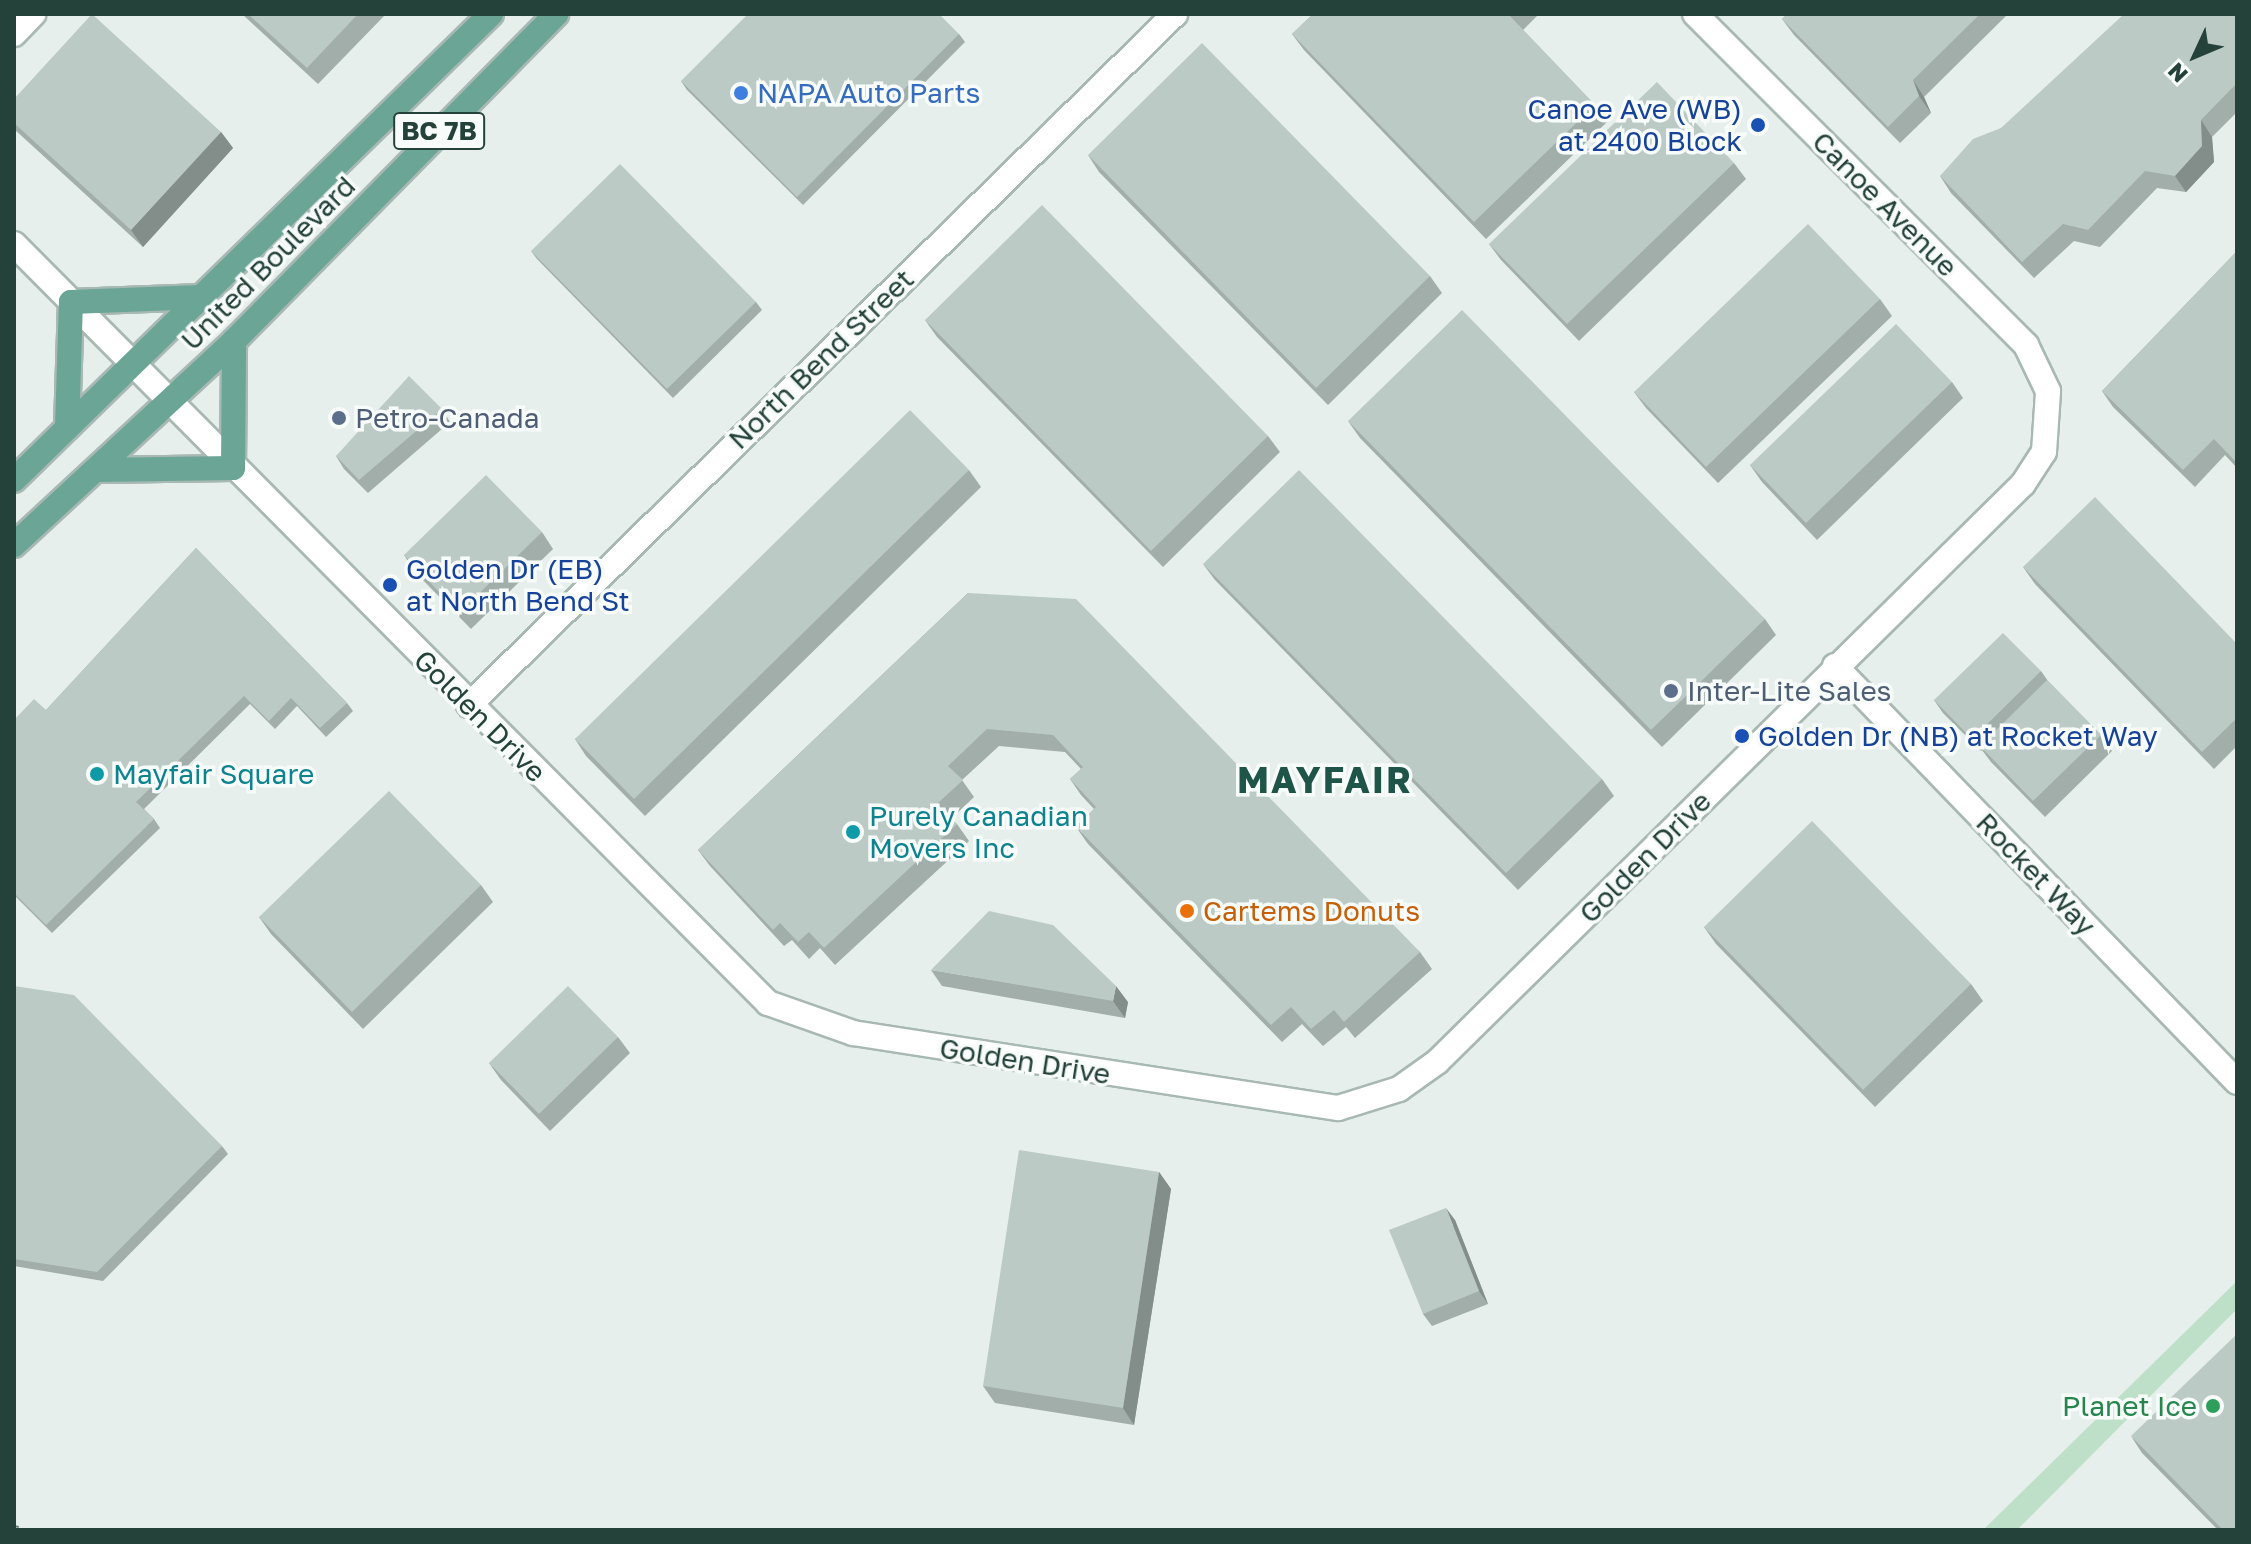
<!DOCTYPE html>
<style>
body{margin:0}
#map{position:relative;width:2251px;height:1544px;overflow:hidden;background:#e6efeb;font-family:"Golos Text",sans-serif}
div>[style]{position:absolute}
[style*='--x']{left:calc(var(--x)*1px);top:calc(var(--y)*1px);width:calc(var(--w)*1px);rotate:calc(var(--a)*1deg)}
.green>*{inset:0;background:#bfe0c8}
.roads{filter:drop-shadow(2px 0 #a8b8b2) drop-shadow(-2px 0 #a8b8b2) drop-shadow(0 2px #a8b8b2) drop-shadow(0 -2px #a8b8b2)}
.minor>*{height:24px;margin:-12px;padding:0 12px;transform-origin:12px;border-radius:12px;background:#fff}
.major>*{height:24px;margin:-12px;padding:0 12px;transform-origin:12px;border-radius:12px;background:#6aa596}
.rail>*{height:9px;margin-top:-4.5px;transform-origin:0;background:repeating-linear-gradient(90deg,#f7fbf9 0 18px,#5f7d75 0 36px);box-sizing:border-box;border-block:2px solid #5f7d75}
.wall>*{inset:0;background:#a1aea9}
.shaded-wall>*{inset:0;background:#838d89}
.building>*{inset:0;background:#bbcac4}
.dots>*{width:22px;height:22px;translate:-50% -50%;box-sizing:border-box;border:4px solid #f7fbf9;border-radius:50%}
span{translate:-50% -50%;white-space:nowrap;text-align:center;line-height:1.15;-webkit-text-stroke:7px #f7fbf9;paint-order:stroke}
.shield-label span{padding:2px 6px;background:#f7fbf9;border:2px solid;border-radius:6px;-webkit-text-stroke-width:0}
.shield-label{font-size:26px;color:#24423a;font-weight:700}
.shop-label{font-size:28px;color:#366cbe}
.left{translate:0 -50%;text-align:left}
.transit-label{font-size:28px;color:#164399}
.right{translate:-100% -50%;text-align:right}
.street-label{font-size:28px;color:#24423a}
.service-label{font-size:28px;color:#4e5e75}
.culture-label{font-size:28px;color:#0d838f}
.food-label{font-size:28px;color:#c56008}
.leisure-label{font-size:28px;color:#27864d}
.district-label{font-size:36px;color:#1f5548;font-weight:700;letter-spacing:2px}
.frame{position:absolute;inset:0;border:16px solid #24423a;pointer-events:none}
.north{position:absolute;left:2155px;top:16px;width:80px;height:80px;-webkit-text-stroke:6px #f7fbf9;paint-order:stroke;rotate:226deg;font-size:22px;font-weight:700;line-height:32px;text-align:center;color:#24423a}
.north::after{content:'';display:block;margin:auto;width:28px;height:36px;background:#24423a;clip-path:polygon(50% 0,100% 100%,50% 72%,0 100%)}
</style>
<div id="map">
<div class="green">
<div style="clip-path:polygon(2237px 1281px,2237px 1309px,2017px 1530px,1983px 1530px)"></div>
</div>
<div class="roads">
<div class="minor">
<div style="--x:14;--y:34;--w:28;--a:-46"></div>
<div style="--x:14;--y:244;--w:1070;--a:45.19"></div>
<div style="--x:768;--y:1003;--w:90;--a:19.4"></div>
<div style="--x:853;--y:1033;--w:491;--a:8.8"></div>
<div style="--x:1338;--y:1108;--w:64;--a:-17.3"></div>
<div style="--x:1399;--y:1089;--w:47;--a:-35.4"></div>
<div style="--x:1437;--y:1062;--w:823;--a:-44.61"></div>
<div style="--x:2023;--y:484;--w:38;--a:-57"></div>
<div style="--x:2044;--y:452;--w:61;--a:-86.2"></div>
<div style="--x:2048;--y:391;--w:51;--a:-115.6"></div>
<div style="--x:2026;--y:345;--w:468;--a:-135"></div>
<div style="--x:1835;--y:666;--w:578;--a:45.98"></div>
<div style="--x:469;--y:705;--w:988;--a:-44.38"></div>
</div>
<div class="major">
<div style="--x:67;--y:428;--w:126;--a:-88.2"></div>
<div style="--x:71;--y:302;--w:131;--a:-2.2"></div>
<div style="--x:97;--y:470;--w:136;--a:-0.8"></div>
<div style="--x:233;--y:468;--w:127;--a:-89.5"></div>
<div style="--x:14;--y:480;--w:667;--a:-44.33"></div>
<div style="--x:14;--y:545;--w:300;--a:-42.8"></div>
<div style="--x:234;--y:341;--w:459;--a:-45.4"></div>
</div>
</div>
<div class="rail">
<div style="--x:14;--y:1529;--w:4;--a:14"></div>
</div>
<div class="wall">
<div style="clip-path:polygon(242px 14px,386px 14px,318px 84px)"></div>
<div style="clip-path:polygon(1313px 14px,1539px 14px,1523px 30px,1595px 105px,1607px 122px,1486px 239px,1304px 50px,1292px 34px)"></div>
<div style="clip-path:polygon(1787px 14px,2008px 14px,1924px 97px,1931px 113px,1900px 143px,1794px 35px,1782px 19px)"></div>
<div style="clip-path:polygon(2237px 14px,2237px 112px,2212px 137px,2214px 162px,2186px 192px,2157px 188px,2100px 247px,2074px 241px,2034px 278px,1951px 193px,1940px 176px,2001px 128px)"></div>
<div style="clip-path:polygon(959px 34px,965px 42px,803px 205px,687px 90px,681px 81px)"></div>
<div style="clip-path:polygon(14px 99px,221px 132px,233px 148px,143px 247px,14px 129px)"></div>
<div style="clip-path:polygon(1088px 155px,1430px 276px,1442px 293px,1328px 405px,1099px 172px)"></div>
<div style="clip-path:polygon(1734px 163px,1746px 179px,1579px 341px,1501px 260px,1489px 244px)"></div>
<div style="clip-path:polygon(531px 251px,756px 302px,762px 310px,673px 398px,537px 259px)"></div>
<div style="clip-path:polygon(2237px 251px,2237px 468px,2225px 455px,2195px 487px,2113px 407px,2102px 391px)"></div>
<div style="clip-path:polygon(1880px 299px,1892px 316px,1718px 483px,1646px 408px,1634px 392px)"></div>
<div style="clip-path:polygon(925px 320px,1268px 436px,1280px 452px,1163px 567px,937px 337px)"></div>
<div style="clip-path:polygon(1952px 382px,1963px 398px,1817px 540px,1762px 482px,1750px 465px)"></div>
<div style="clip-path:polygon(442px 409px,450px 422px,368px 493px,344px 469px,336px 456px)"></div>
<div style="clip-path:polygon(1348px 421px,1765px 619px,1776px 635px,1662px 747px,1360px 438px)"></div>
<div style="clip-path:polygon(969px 470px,981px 487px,645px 816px,586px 756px,575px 739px)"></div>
<div style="clip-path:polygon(542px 532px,553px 549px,471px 629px,415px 572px,404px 555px)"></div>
<div style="clip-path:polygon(196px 548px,347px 703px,353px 711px,326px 737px,297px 706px,275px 729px,250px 704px,144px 809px,154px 819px,160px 828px,52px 933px,14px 895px,14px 720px,46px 710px)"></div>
<div style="clip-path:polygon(1203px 564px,1602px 779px,1614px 796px,1518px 890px,1215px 580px)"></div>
<div style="clip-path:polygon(2023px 567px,2237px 644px,2237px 746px,2214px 769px,2035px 584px)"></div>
<div style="clip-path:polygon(968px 593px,1420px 952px,1432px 969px,1355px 1038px,1346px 1027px,1323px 1046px,1302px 1024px,1282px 1042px,1088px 844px,1076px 827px,1094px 809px,1081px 795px,1070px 779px,1081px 769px,1065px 752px,999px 746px,962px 780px,974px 797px,951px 819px,957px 824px,969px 841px,835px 965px,820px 948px,809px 959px,792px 940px,784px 946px,710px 866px,698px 850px)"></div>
<div style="clip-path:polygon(2041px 671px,2048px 681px,2101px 735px,2112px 751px,2045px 817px,1991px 762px,1982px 750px,1981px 751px,1943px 713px,1934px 700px)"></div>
<div style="clip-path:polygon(481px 885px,493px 902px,363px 1029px,271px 934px,259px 917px)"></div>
<div style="clip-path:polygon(1704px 927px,1971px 984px,1983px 1001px,1875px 1107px,1716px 944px)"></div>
<div style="clip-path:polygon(931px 970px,1128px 1002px,1125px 1018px,942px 986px)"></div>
<div style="clip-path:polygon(14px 986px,222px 1146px,228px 1154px,103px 1281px,14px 1266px)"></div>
<div style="clip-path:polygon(618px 1037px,630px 1053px,550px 1131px,501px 1080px,489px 1063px)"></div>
<div style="clip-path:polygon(1159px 1172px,1171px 1189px,1134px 1425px,995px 1403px,983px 1386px)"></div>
<div style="clip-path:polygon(1455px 1220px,1488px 1304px,1432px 1326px,1423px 1314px)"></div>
<div style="clip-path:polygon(2131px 1436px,2237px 1530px,2218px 1530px,2142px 1453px)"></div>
</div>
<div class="shaded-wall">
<div style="clip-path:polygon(1913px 80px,1924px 97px,1931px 113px,1919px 96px)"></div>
<div style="clip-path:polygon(2201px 120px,2212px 137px,2214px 162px,2186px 192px,2175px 176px)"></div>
<div style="clip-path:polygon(221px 132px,233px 148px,143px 247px,131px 230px)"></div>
<div style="clip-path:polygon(1116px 986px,1128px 1002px,1125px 1018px,1113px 1001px)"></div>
<div style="clip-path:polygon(1159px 1172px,1171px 1189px,1134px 1425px,1123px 1408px)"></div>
<div style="clip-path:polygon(1446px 1208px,1455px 1220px,1488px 1304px,1479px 1291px)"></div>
</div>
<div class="building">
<div style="clip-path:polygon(92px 14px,221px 132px,131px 230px,14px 123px,14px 99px)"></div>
<div style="clip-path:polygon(248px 14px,358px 14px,307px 68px)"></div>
<div style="clip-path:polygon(748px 14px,939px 14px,959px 34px,797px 197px,681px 81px)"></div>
<div style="clip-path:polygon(1313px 14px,1510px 14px,1509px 15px,1595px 105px,1474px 222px,1292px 34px)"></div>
<div style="clip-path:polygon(1787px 14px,1980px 14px,1913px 80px,1919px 96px,1888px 127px,1782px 19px)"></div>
<div style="clip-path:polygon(2124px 14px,2237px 14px,2237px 83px,2201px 120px,2202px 146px,2175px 176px,2145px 171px,2088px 230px,2063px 224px,2022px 262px,1940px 176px,1973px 139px,2001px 128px)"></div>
<div style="clip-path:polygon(1202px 43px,1430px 276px,1316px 388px,1088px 155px)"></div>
<div style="clip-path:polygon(1657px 82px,1734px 163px,1567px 324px,1489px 244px)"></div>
<div style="clip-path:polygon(620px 164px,756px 302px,667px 389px,531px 251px)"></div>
<div style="clip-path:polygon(1042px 205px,1268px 436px,1151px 551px,925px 320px)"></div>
<div style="clip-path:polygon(1808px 224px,1880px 299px,1706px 467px,1634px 392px)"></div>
<div style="clip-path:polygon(2237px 251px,2237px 463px,2214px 439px,2183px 470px,2102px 391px)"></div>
<div style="clip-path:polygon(1462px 310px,1765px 619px,1651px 730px,1348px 421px)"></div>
<div style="clip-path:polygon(1896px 324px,1952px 382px,1806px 523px,1750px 465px)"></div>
<div style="clip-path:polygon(409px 376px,442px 409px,359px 480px,336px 456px)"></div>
<div style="clip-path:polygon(910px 410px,969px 470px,634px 799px,575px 739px)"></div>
<div style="clip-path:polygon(1299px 470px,1602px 779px,1506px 873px,1203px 564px)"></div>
<div style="clip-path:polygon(486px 475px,542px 532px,459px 613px,404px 555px)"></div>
<div style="clip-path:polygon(2095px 497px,2237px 644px,2237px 718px,2202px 752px,2023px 567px)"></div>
<div style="clip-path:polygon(196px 548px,347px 703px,320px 728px,291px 698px,269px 721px,244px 696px,136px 802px,154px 819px,46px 925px,14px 893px,14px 720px,34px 699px,46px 710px)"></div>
<div style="clip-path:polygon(968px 593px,1076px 599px,1420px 952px,1344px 1022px,1334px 1010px,1311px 1029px,1291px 1007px,1271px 1025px,1076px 827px,1096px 807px,1070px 779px,1083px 767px,1053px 735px,987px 729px,948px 766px,963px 780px,937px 804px,957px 824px,824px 948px,809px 932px,798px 942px,780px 923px,773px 930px,698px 850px)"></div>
<div style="clip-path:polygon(2003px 633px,2041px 671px,1972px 739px,1934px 700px)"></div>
<div style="clip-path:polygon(2047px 680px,2101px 735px,2033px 801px,1980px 746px)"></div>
<div style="clip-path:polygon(389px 791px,481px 885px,352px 1012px,259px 917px)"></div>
<div style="clip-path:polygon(1812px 821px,1971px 984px,1863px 1090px,1704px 927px)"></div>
<div style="clip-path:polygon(989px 911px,1053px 925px,1116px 986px,1113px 1001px,931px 970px)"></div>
<div style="clip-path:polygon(14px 986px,74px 995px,222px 1146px,97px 1272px,14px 1259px)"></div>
<div style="clip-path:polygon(568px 986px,618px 1037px,539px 1114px,489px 1063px)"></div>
<div style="clip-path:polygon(1019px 1150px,1159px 1172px,1123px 1408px,983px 1386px)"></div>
<div style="clip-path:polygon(1446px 1208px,1479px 1291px,1423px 1314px,1389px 1230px)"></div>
<div style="clip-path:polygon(2237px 1334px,2237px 1530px,2223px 1530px,2131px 1436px)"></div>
</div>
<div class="dots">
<div style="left:741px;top:93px;background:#3f7fe0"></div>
<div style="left:1758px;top:125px;background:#1a4fb4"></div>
<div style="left:339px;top:418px;background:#5c6f8a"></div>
<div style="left:390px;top:585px;background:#1a4fb4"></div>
<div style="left:1671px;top:691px;background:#5c6f8a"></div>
<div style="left:1742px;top:736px;background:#1a4fb4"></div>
<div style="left:97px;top:774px;background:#0f9aa8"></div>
<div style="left:853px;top:832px;background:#0f9aa8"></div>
<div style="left:1187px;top:911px;background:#e8710a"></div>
<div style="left:2213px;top:1406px;background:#2e9e5b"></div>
</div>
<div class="shield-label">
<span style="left:439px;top:131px">BC 7B</span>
</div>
<div class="shop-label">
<span class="left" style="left:757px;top:93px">NAPA Auto Parts</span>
</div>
<div class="transit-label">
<span class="right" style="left:1742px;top:125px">Canoe Ave (WB)<br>at 2400 Block</span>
<span class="left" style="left:406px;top:585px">Golden Dr (EB)<br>at North Bend St</span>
<span class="left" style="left:1758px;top:736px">Golden Dr (NB) at Rocket Way</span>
</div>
<div class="street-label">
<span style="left:1885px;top:204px;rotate:45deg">Canoe Avenue</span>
<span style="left:268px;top:263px;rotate:-45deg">United Boulevard</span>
<span style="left:821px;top:359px;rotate:-44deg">North Bend Street</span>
<span style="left:480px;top:716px;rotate:45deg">Golden Drive</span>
<span style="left:1645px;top:857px;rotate:-45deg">Golden Drive</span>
<span style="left:2036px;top:874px;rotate:46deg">Rocket Way</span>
<span style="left:1025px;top:1061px;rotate:9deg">Golden Drive</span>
</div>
<div class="service-label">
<span class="left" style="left:355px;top:418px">Petro-Canada</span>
<span class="left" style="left:1687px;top:691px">Inter-Lite Sales</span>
</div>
<div class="culture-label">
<span class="left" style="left:113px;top:774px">Mayfair Square</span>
<span class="left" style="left:869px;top:832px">Purely Canadian<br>Movers Inc</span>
</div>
<div class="food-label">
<span class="left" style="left:1203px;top:911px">Cartems Donuts</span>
</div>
<div class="leisure-label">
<span class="right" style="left:2197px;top:1406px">Planet Ice</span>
</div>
<div class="district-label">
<span style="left:1325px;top:780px">MAYFAIR</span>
</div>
<div class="frame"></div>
<div class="north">N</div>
</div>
